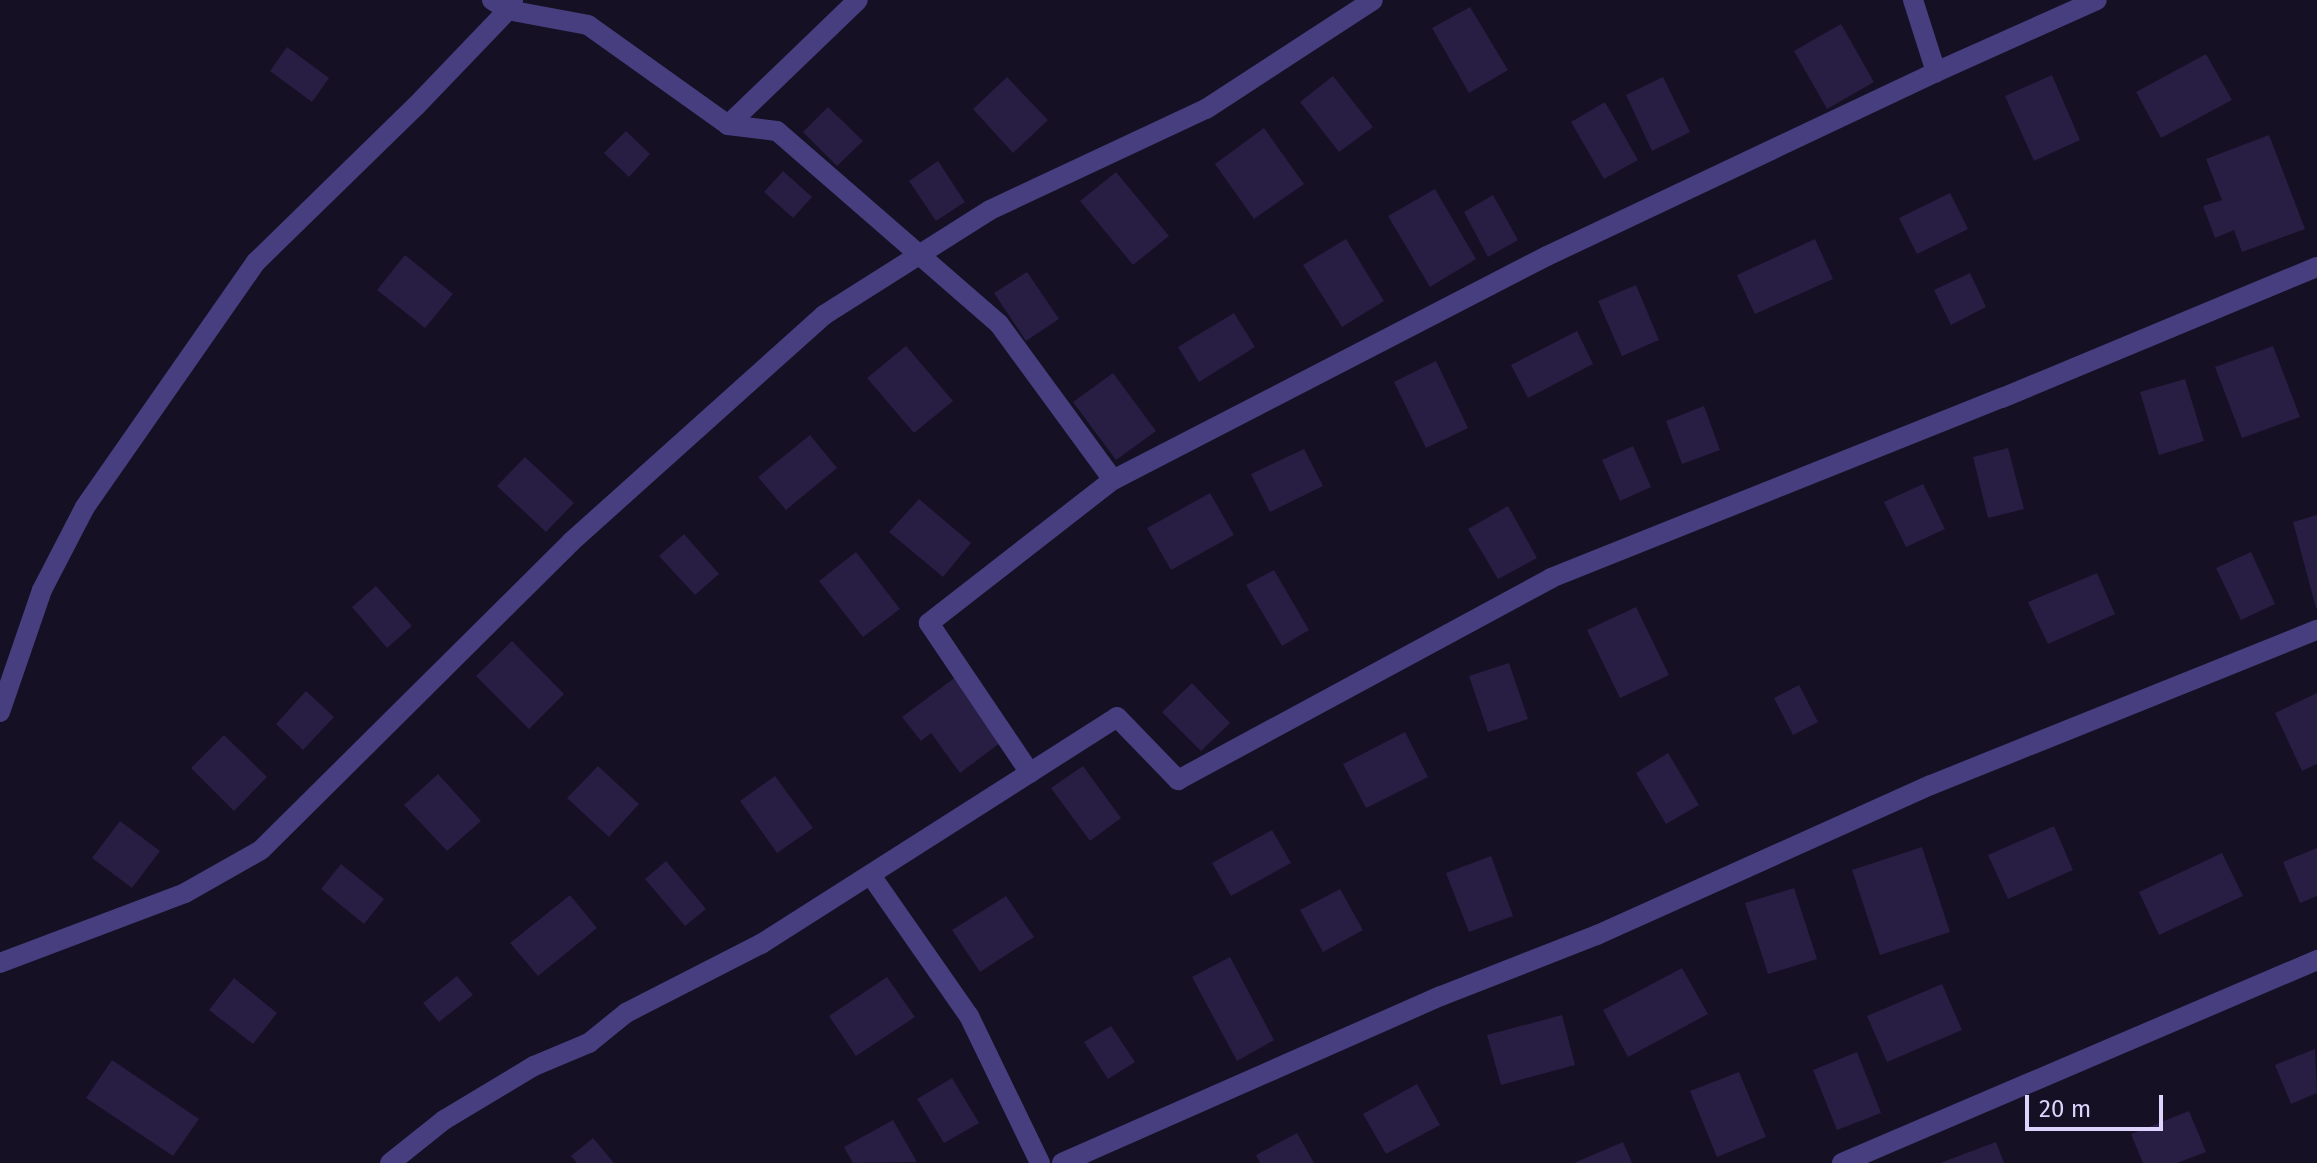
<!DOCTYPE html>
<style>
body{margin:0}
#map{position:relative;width:2317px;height:1163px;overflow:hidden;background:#151023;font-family:"Fira Sans",sans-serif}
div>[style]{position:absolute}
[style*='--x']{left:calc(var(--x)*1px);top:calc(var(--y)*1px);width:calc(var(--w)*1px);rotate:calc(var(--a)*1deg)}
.building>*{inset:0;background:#281d43}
.street>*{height:20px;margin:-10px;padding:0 10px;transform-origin:10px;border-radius:10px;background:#463e7f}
span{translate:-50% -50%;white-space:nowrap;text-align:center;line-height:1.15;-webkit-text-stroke:6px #151023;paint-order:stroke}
.scale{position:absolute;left:2025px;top:1095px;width:138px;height:36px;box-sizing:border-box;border:4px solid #dcd4fc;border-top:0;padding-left:10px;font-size:24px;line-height:28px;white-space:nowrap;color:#dcd4fc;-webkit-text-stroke:6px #151023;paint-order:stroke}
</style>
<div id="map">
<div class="building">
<div style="clip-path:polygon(1470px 7px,1508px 70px,1469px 93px,1432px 28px)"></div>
<div style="clip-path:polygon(1841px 24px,1874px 82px,1827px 109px,1794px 51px)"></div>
<div style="clip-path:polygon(287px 47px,329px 78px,312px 102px,270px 71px)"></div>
<div style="clip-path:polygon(2206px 54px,2232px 100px,2161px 138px,2136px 92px)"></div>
<div style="clip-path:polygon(2052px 75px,2080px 140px,2034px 161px,2005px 96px)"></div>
<div style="clip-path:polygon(1333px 76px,1373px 127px,1339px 152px,1300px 102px)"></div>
<div style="clip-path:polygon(1007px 77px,1048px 120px,1013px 153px,973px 109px)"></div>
<div style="clip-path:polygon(1663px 77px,1690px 132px,1652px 151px,1626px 95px)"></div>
<div style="clip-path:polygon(1605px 102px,1638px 160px,1604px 179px,1571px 122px)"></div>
<div style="clip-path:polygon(828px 107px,863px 141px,837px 166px,803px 132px)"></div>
<div style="clip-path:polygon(1264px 128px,1304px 184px,1254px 219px,1215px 164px)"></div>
<div style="clip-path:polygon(626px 131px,650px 154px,629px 177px,604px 153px)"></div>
<div style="clip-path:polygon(2269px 135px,2305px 229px,2242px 252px,2234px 230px,2215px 238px,2203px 206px,2222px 200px,2206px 159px)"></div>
<div style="clip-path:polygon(938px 161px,965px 202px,936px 221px,909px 181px)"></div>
<div style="clip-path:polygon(783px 171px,812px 197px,793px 218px,764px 192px)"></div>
<div style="clip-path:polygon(1116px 172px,1169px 236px,1133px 265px,1080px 201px)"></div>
<div style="clip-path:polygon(1435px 189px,1476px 259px,1430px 287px,1388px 216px)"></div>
<div style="clip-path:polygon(1950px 193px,1968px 229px,1917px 254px,1899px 218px)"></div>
<div style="clip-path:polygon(1493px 195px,1518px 240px,1488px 257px,1464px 212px)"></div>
<div style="clip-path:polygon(1346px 239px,1384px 301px,1342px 327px,1303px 265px)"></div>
<div style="clip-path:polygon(1815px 239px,1833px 279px,1755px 314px,1737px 275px)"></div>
<div style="clip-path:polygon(405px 255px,453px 294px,425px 328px,377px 290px)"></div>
<div style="clip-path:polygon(1027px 272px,1059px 319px,1026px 341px,994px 293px)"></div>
<div style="clip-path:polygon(1970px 273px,1986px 307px,1951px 325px,1934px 290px)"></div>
<div style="clip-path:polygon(1636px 285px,1659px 340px,1622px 356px,1598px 301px)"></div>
<div style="clip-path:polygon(1234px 313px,1255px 347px,1199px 382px,1178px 347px)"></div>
<div style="clip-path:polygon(1577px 331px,1593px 364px,1528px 398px,1511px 365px)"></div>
<div style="clip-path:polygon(906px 346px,953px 401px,914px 433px,867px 378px)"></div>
<div style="clip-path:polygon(2273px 346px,2300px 417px,2242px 438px,2215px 367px)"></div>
<div style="clip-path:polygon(1436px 361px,1468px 428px,1426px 448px,1394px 382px)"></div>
<div style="clip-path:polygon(1113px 373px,1156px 431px,1116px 460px,1073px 402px)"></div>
<div style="clip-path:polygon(2185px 379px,2204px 441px,2159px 455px,2140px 392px)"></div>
<div style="clip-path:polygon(1704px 406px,1720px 450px,1682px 464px,1666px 421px)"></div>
<div style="clip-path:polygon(810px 435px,837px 468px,786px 510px,758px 477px)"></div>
<div style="clip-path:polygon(1633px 446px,1651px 487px,1620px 501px,1602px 460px)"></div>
<div style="clip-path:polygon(2008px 448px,2024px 509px,1988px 518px,1973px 457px)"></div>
<div style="clip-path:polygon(1304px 449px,1323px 486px,1270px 512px,1251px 474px)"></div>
<div style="clip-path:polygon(525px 457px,574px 503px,546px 532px,497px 486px)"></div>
<div style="clip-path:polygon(1923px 484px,1945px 529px,1906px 547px,1884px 502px)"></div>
<div style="clip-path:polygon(1210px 493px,1234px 535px,1171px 570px,1147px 528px)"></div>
<div style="clip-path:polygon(919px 499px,971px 543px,943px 577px,889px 532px)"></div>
<div style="clip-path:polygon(1508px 506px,1537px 558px,1498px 579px,1468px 529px)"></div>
<div style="clip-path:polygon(2317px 515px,2317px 608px,2316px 608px,2293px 522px)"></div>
<div style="clip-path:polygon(684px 534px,719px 574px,695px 595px,659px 556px)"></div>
<div style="clip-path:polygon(856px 552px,900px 609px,863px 637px,819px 581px)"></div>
<div style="clip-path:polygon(2251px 552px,2275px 604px,2241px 620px,2216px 568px)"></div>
<div style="clip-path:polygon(1274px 570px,1309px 630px,1282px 646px,1246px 585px)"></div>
<div style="clip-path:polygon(2097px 573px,2115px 614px,2048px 644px,2028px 602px)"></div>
<div style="clip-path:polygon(376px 586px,412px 626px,387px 648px,352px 607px)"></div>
<div style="clip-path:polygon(1636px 607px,1669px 675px,1620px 698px,1587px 630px)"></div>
<div style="clip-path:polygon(512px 641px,564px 694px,529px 729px,476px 676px)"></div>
<div style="clip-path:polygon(1509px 663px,1528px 719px,1488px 732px,1469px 676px)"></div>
<div style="clip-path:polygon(957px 676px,1004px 740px,960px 773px,931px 733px,921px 741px,902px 717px)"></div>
<div style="clip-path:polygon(1192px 683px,1230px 723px,1201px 751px,1162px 712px)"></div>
<div style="clip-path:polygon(1799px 685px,1818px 722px,1793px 735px,1774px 698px)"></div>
<div style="clip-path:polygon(306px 691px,334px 717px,303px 750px,276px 724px)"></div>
<div style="clip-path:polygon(2317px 693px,2317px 764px,2302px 771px,2275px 713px)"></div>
<div style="clip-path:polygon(1405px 732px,1428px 777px,1366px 808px,1343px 764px)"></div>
<div style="clip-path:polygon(224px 735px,267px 777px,234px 811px,191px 768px)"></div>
<div style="clip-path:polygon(1668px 753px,1699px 805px,1666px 824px,1636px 773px)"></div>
<div style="clip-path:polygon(598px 766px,639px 804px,609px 837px,567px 798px)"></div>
<div style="clip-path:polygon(1083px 766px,1121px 818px,1090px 841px,1051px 788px)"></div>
<div style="clip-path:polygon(438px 774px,481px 821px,447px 851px,404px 805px)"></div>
<div style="clip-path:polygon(775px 776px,813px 828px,777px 853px,740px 801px)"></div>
<div style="clip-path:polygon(120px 821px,160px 851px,132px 888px,92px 858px)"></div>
<div style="clip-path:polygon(2054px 826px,2073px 870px,2008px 899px,1988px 855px)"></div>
<div style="clip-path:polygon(1272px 830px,1291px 863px,1231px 896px,1212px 863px)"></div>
<div style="clip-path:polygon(1922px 847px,1950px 932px,1880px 955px,1852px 870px)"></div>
<div style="clip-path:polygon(2317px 848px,2317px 896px,2300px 903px,2283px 862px)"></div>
<div style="clip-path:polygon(2222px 853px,2243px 896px,2159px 935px,2139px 892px)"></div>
<div style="clip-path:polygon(1491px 856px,1513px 916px,1469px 932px,1446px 873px)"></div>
<div style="clip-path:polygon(666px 861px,706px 909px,685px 926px,645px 879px)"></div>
<div style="clip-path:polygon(341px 864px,384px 899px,364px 924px,321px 889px)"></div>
<div style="clip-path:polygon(1794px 888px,1817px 959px,1768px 974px,1745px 903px)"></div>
<div style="clip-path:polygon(1340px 889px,1363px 930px,1323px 952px,1300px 910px)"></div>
<div style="clip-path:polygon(570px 895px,597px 928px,538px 976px,510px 943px)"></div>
<div style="clip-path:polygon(1006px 896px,1034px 937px,980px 972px,952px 930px)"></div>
<div style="clip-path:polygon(1230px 957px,1274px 1040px,1237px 1061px,1192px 977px)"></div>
<div style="clip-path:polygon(1682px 968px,1708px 1014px,1628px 1057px,1603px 1010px)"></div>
<div style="clip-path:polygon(457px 976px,473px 995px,439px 1022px,423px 1003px)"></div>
<div style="clip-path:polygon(887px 977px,915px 1017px,856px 1056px,829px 1016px)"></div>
<div style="clip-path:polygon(234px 978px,277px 1013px,253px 1044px,209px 1010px)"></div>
<div style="clip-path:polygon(1942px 984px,1962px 1030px,1887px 1062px,1867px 1016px)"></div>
<div style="clip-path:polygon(1562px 1015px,1575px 1065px,1501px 1085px,1487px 1035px)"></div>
<div style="clip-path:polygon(1111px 1026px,1135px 1062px,1108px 1079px,1084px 1042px)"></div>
<div style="clip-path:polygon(2315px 1049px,2317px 1093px,2291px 1104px,2275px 1065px)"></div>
<div style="clip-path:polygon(1857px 1052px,1881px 1113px,1837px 1130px,1813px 1070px)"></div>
<div style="clip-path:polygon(112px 1060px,199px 1119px,173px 1156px,86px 1098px)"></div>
<div style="clip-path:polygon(1739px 1072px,1766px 1137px,1717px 1157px,1690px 1091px)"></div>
<div style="clip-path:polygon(952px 1078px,979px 1123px,944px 1143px,917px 1099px)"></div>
<div style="clip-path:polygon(1417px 1084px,1440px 1125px,1386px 1154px,1363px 1114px)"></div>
<div style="clip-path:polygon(2189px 1111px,2206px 1152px,2177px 1163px,2143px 1163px,2131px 1134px)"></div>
<div style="clip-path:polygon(893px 1120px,917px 1162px,853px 1163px,844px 1147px)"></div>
<div style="clip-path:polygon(1297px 1133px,1314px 1163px,1260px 1163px,1256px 1155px)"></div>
<div style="clip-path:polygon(593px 1138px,614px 1163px,577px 1163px,571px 1156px)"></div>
<div style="clip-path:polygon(1623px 1142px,1632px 1163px,1574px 1163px)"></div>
<div style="clip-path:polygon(1996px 1142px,2004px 1163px,1940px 1163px)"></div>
</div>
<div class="street">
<div style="--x:492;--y:0;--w:19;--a:32"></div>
<div style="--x:508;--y:10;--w:81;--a:10.6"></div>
<div style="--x:588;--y:25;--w:172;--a:35.5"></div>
<div style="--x:728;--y:125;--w:49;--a:7"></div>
<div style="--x:777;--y:131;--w:294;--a:41"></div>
<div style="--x:999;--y:324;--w:193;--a:53.8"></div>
<div style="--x:1913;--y:0;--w:76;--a:72.3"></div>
<div style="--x:728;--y:125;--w:180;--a:-43.9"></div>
<div style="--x:0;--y:712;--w:129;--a:-71"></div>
<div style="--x:42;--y:590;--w:93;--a:-62.6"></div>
<div style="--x:85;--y:507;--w:299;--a:-55.1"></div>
<div style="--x:256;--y:262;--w:223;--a:-44.3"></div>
<div style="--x:416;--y:106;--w:133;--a:-46.2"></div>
<div style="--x:508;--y:10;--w:11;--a:-63"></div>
<div style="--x:1030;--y:773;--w:181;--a:-124"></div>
<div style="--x:929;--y:623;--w:233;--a:-37.9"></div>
<div style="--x:1113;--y:480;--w:488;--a:-27.3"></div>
<div style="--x:1547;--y:256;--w:430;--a:-25.3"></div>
<div style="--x:1936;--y:72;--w:176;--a:-24.1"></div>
<div style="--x:872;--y:877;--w:169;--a:55.1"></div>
<div style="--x:969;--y:1016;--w:163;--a:64.2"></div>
<div style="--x:0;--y:963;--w:198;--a:-20.7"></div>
<div style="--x:185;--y:893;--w:87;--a:-29.5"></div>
<div style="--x:261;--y:850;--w:437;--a:-44.8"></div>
<div style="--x:571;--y:542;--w:340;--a:-41.9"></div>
<div style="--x:824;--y:315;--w:196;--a:-32.3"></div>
<div style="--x:990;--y:210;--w:238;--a:-25.1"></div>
<div style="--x:1206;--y:109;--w:199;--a:-33.1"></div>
<div style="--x:390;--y:1163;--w:69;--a:-38.5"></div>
<div style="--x:444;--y:1120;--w:105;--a:-31"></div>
<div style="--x:534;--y:1066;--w:60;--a:-22.7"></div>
<div style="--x:589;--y:1043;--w:48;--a:-39"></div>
<div style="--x:626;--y:1013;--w:152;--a:-27.1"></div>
<div style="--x:761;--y:944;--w:422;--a:-32.5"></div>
<div style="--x:1117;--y:717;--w:88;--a:45.9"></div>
<div style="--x:1178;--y:780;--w:424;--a:-28.4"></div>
<div style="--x:1551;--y:578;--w:486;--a:-21.8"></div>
<div style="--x:2002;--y:398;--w:341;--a:-22.6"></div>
<div style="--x:1062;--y:1163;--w:414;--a:-23.8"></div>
<div style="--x:1441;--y:996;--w:168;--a:-21.4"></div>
<div style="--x:1597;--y:935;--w:366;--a:-24.2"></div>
<div style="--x:1931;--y:785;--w:416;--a:-21.9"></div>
<div style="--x:1842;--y:1163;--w:517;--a:-23.14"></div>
</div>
<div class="scale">20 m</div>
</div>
